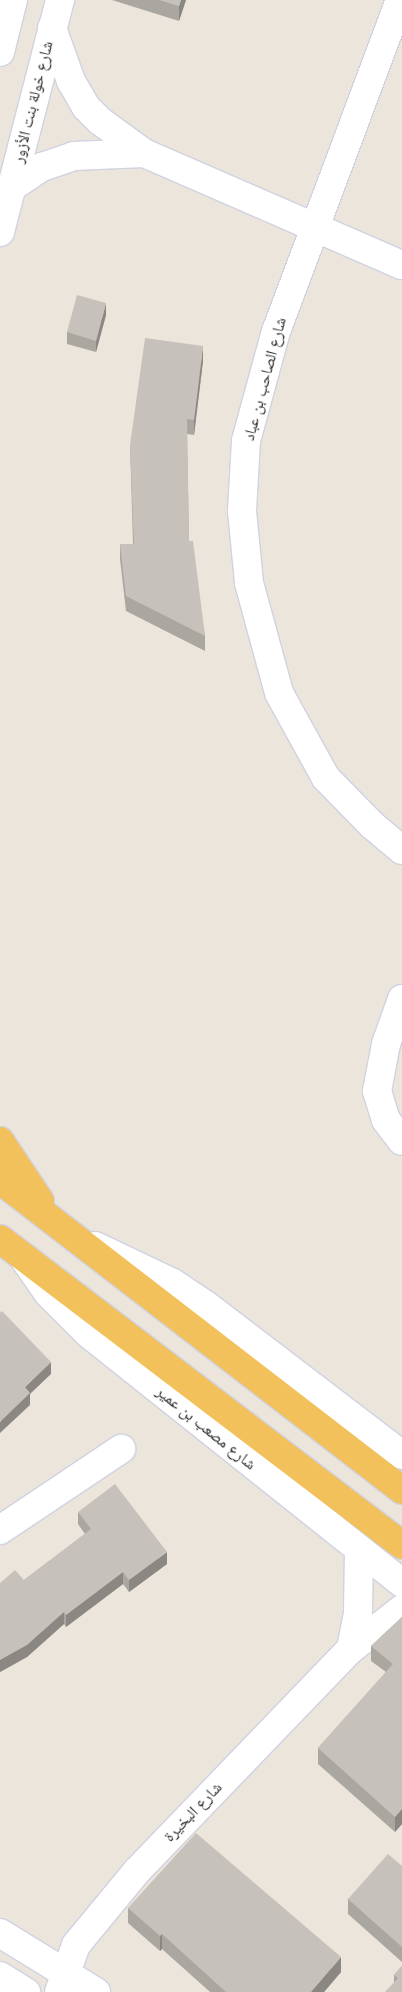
<!DOCTYPE html>
<meta charset="utf-8">
<style>
body{margin:0}
#map{position:relative;width:402px;height:1992px;overflow:hidden;background:#ebe5db;font-family:"Space Grotesk","Noto Naskh Arabic",sans-serif}
div>[style]{position:absolute}
[style*='--x']{left:calc(var(--x)*1px);top:calc(var(--y)*1px);width:calc(var(--w)*1px);rotate:calc(var(--a)*1deg)}
.roads{filter:drop-shadow(1px 0 #d0d2e1) drop-shadow(-1px 0 #d0d2e1) drop-shadow(0 1px #d0d2e1) drop-shadow(0 -1px #d0d2e1)}
.minor>*{height:28px;margin:-14px;padding:0 14px;transform-origin:14px;border-radius:14px;background:#fff}
.tertiary>*{height:28px;margin:-14px;padding:0 14px;transform-origin:14px;border-radius:14px;background:#fff}
.trunk>*{height:28px;margin:-14px;padding:0 14px;transform-origin:14px;border-radius:14px;background:#f2c15c}
.wall>*{inset:0;background:#aaa7a1}
.shaded-wall>*{inset:0;background:#8b8883}
.building>*{inset:0;background:#c6c2bb}
span{translate:-50% -50%;white-space:nowrap;text-align:center;line-height:1.15;-webkit-text-stroke:4px #fff;paint-order:stroke}
.street-label{font-size:16px;color:#292929}
</style>
<div id="map">
<div class="roads">
<div class="minor">
<div style="--x:52;--y:28;--w:56;--a:70.3"></div>
<div style="--x:71;--y:81;--w:30;--a:60"></div>
<div style="--x:86;--y:107;--w:20;--a:45"></div>
<div style="--x:100;--y:121;--w:54;--a:36"></div>
<div style="--x:144;--y:153;--w:281;--a:23.5"></div>
<div style="--x:12;--y:187;--w:36;--a:-34"></div>
<div style="--x:42;--y:167;--w:34;--a:-19"></div>
<div style="--x:74;--y:156;--w:70;--a:-2.5"></div>
<div style="--x:402;--y:999;--w:48;--a:109.6"></div>
<div style="--x:386;--y:1044;--w:48;--a:100.8"></div>
<div style="--x:377;--y:1091;--w:30;--a:73"></div>
<div style="--x:386;--y:1120;--w:26;--a:53"></div>
<div style="--x:0;--y:1530;--w:146;--a:-33.8"></div>
<div style="--x:351;--y:1649;--w:37;--a:-79"></div>
<div style="--x:358;--y:1613;--w:64;--a:-89.1"></div>
<div style="--x:0;--y:1933;--w:113;--a:31.6"></div>
<div style="--x:0;--y:1976;--w:31;--a:32"></div>
<div style="--x:59;--y:1992;--w:50;--a:-70.1"></div>
<div style="--x:76;--y:1945;--w:96;--a:-50.5"></div>
<div style="--x:137;--y:1871;--w:308;--a:-46.1"></div>
<div style="--x:351;--y:1649;--w:65;--a:-38.1"></div>
</div>
<div class="tertiary">
<div style="--x:400;--y:0;--w:353;--a:110.5"></div>
<div style="--x:276;--y:331;--w:114;--a:105.3"></div>
<div style="--x:246;--y:441;--w:70;--a:93.3"></div>
<div style="--x:242;--y:511;--w:72;--a:84.4"></div>
<div style="--x:249;--y:583;--w:114;--a:74.7"></div>
<div style="--x:279;--y:693;--w:97;--a:61.1"></div>
<div style="--x:326;--y:778;--w:66;--a:45.6"></div>
<div style="--x:372;--y:825;--w:39;--a:40"></div>
<div style="--x:0;--y:52;--w:54;--a:-76"></div>
<div style="--x:0;--y:232;--w:240;--a:-75.5"></div>
<div style="--x:95;--y:1246;--w:86;--a:25.4"></div>
<div style="--x:173;--y:1283;--w:40;--a:34"></div>
<div style="--x:206;--y:1305;--w:247;--a:37.4"></div>
<div style="--x:25;--y:1260;--w:40;--a:55.1"></div>
<div style="--x:48;--y:1293;--w:58;--a:45"></div>
<div style="--x:89;--y:1334;--w:400;--a:38.5"></div>
</div>
<div class="trunk">
<div style="--x:0;--y:1141;--w:72;--a:56.3"></div>
<div style="--x:0;--y:1180;--w:508;--a:37.64"></div>
<div style="--x:0;--y:1239;--w:505;--a:37.28"></div>
</div>
</div>
<div class="wall">
<div style="clip-path:polygon(112px 0,186px 0,179px 21px)"></div>
<div style="clip-path:polygon(106px 315px,96px 352px,67px 344px,67px 332px)"></div>
<div style="clip-path:polygon(203px 361px,194px 435px,187px 434px,189px 541px,205px 636px,205px 651px,126px 611px,120px 559px,120px 544px,133px 544px,130px 445px)"></div>
<div style="clip-path:polygon(78px 1512px,167px 1564px,129px 1592px,123px 1584px,66px 1627px,64px 1624px,27px 1657px,0 1672px,0 1583px,24px 1580px,85px 1534px,78px 1524px)"></div>
<div style="clip-path:polygon(402px 1617px,402px 1824px,395px 1832px,318px 1764px,318px 1748px,386px 1672px,371px 1661px,371px 1646px)"></div>
<div style="clip-path:polygon(402px 1866px,402px 1962px,348px 1914px,348px 1899px)"></div>
<div style="clip-path:polygon(128px 1908px,341px 1972px,324px 1992px,210px 1992px,162px 1949px,160px 1951px,128px 1923px)"></div>
<div style="clip-path:polygon(402px 1966px,402px 1992px,394px 1983px,394px 1975px)"></div>
</div>
<div class="shaded-wall">
<div style="clip-path:polygon(181px 0,186px 0,179px 21px,179px 6px)"></div>
<div style="clip-path:polygon(106px 303px,106px 315px,96px 352px,96px 341px)"></div>
<div style="clip-path:polygon(203px 346px,203px 361px,194px 435px,194px 420px)"></div>
<div style="clip-path:polygon(51px 1362px,51px 1374px,30px 1394px,30px 1405px,0 1433px,0 1422px,25px 1387px)"></div>
<div style="clip-path:polygon(167px 1552px,167px 1564px,129px 1592px,129px 1580px)"></div>
<div style="clip-path:polygon(123px 1572px,123px 1584px,66px 1627px,66px 1615px)"></div>
<div style="clip-path:polygon(64px 1612px,64px 1624px,27px 1657px,0 1672px,0 1660px)"></div>
<div style="clip-path:polygon(402px 1809px,402px 1824px,395px 1832px,395px 1817px)"></div>
<div style="clip-path:polygon(162px 1934px,162px 1949px,160px 1951px,160px 1936px)"></div>
<div style="clip-path:polygon(341px 1957px,341px 1972px,324px 1992px,311px 1992px)"></div>
</div>
<div class="building">
<div style="clip-path:polygon(159px 0,181px 0,179px 6px)"></div>
<div style="clip-path:polygon(77px 295px,106px 303px,96px 341px,67px 332px)"></div>
<div style="clip-path:polygon(145px 338px,203px 346px,194px 420px,187px 419px,189px 541px,193px 541px,205px 636px,126px 596px,120px 544px,134px 544px,130px 445px)"></div>
<div style="clip-path:polygon(2px 1311px,51px 1362px,25px 1387px,30px 1393px,0 1422px,0 1313px)"></div>
<div style="clip-path:polygon(115px 1484px,167px 1552px,129px 1580px,123px 1572px,66px 1615px,64px 1612px,27px 1645px,0 1660px,0 1583px,15px 1570px,24px 1580px,91px 1529px,78px 1512px)"></div>
<div style="clip-path:polygon(402px 1617px,402px 1809px,395px 1817px,318px 1748px,393px 1664px,371px 1646px)"></div>
<div style="clip-path:polygon(196px 1833px,341px 1957px,311px 1992px,226px 1992px,162px 1934px,160px 1936px,128px 1908px)"></div>
<div style="clip-path:polygon(388px 1854px,402px 1866px,402px 1947px,348px 1899px)"></div>
<div style="clip-path:polygon(402px 1966px,402px 1992px,385px 1992px,398px 1978px,394px 1975px)"></div>
</div>
<div class="street-label">
<span style="left:33px;top:102px;rotate:-76deg">شارع خولة بنت الأزور</span>
<span style="left:265px;top:379px;rotate:-75deg">شارع الصاحب بن عباد</span>
<span style="left:206px;top:1428px;rotate:39deg">شارع مصعب بن عمير</span>
<span style="left:193px;top:1812px;rotate:-46deg">شارع البخيرة</span>
</div>
</div>
